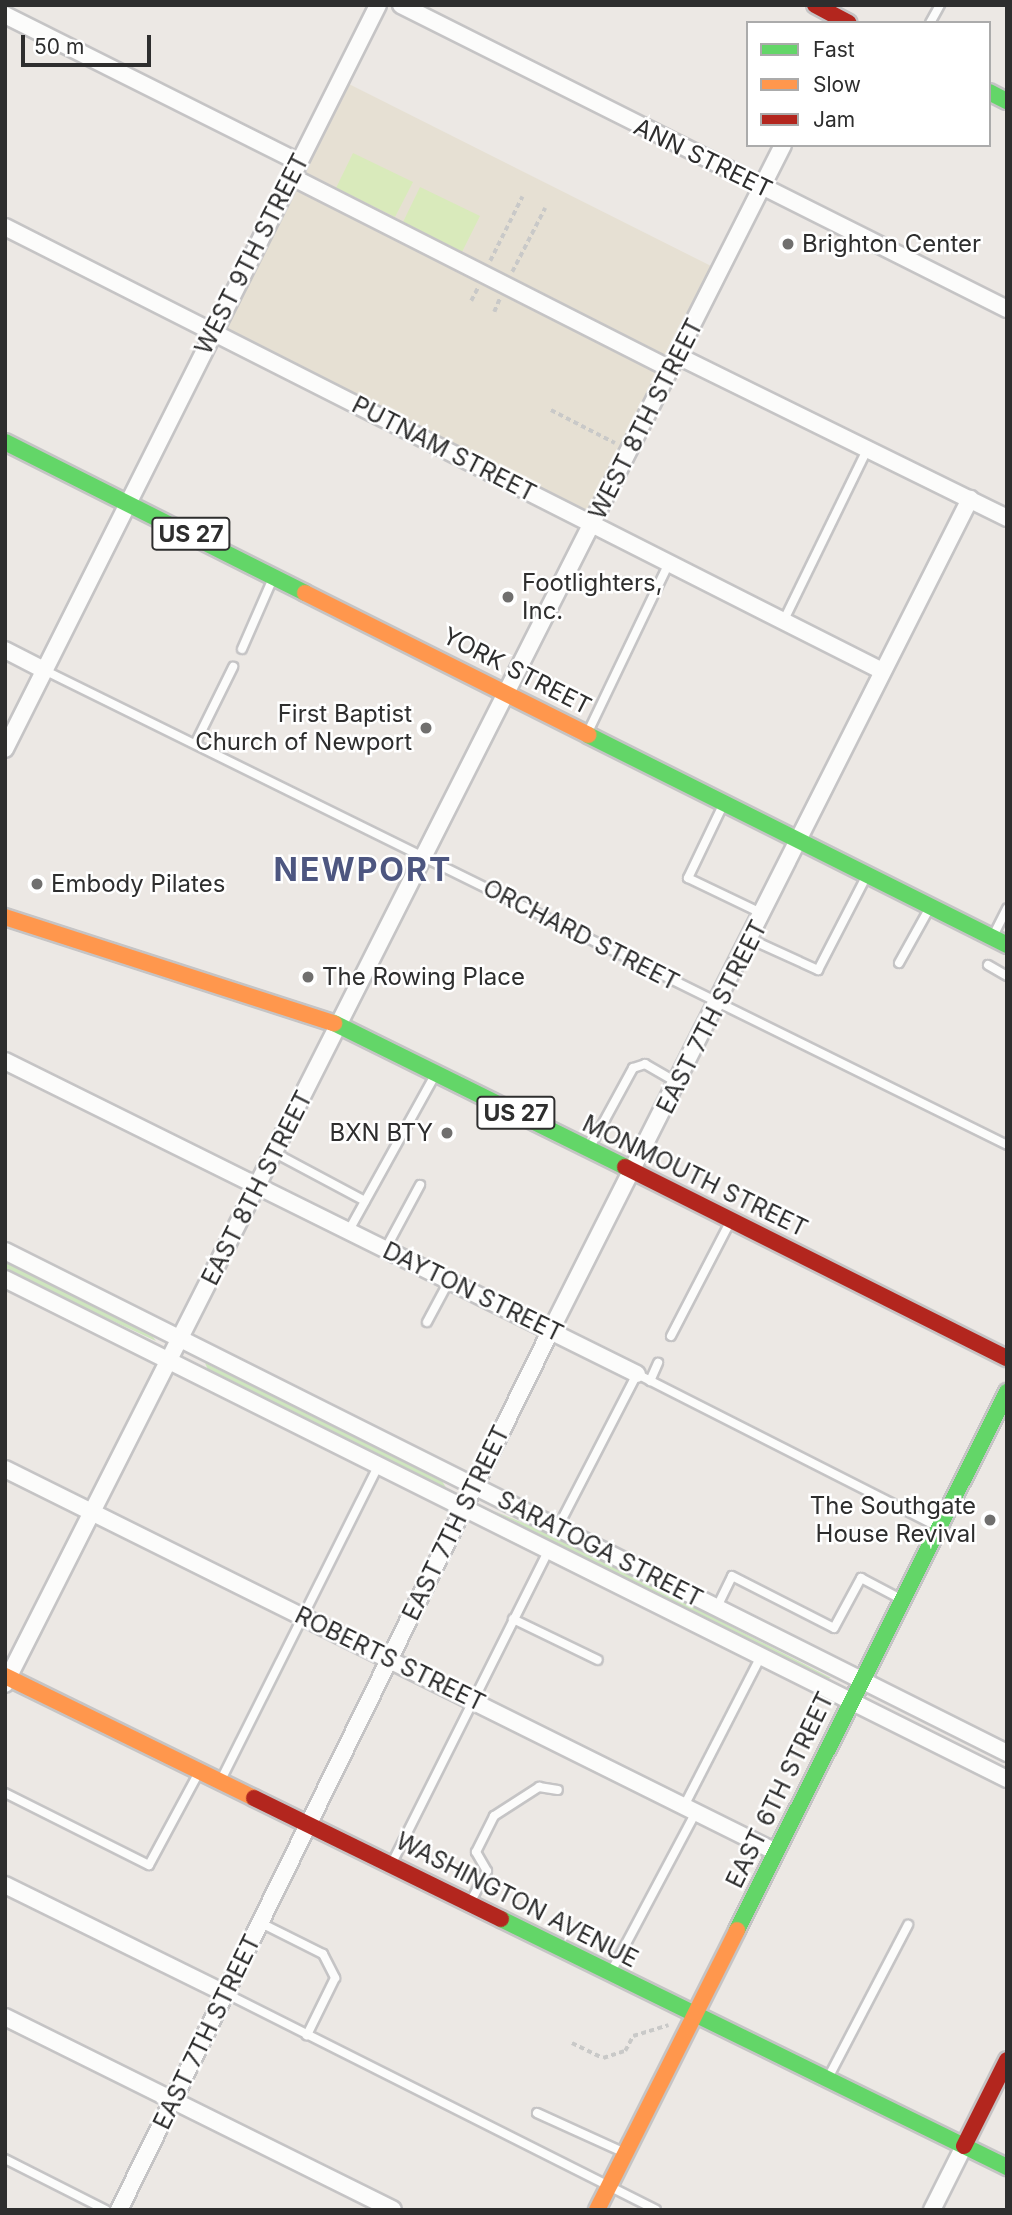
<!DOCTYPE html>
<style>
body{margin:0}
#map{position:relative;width:1012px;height:2215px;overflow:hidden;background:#ece8e4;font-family:Inter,sans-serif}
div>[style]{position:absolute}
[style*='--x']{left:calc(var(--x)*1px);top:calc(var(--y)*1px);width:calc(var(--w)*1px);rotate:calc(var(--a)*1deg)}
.education>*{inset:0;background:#e6e0d3}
.green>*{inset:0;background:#cee6be}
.pitch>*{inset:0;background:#d9eabb}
.path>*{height:3.5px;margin-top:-1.75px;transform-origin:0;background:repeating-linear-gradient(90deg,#c9c9c8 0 5px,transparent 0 8.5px)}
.roads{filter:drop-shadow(2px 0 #c5c4c5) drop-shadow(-2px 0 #c5c4c5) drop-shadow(0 2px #c5c4c5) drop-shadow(0 -2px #c5c4c5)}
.lane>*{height:8px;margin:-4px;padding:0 4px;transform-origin:4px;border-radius:4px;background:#fcfcfb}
.street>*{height:16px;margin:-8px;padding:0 8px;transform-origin:8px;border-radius:8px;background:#fcfcfb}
.fast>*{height:16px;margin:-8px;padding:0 8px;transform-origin:8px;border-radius:8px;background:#63d668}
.slow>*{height:16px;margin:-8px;padding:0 8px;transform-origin:8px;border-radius:8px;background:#ff974d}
.jam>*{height:16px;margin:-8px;padding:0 8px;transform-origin:8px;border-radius:8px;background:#b3261e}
.dots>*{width:19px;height:19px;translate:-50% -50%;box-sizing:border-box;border:4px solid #fff;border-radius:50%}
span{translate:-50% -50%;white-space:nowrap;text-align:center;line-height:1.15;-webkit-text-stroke:5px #fff;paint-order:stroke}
.shield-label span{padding:2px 5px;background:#fff;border:2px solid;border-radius:5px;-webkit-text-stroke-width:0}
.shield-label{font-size:23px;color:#2e2e2e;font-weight:700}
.street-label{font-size:24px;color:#2e2e2e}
.poi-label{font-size:24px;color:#2e2e2e}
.left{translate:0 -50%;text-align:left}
.right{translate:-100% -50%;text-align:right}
.district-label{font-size:32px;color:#4d5680;font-weight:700;letter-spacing:2px}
.frame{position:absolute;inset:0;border:7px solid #2e2e2e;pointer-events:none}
.legend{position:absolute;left:746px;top:21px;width:245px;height:126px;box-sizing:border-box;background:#fff;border:2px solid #ababab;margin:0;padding:9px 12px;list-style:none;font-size:21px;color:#2e2e2e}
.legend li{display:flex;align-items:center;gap:14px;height:35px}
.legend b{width:35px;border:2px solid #ababab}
.scale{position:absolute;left:21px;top:35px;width:130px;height:32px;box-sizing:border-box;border:4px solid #2e2e2e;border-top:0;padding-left:9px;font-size:21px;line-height:24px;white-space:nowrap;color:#2e2e2e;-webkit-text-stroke:5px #fff;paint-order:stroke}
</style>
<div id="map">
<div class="education">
<div style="clip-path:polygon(341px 80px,721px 271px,592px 525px,212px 333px)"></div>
</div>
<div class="green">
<div style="clip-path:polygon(5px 1261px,150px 1333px,156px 1341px,5px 1271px)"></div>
<div style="clip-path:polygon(205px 1363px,440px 1478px,447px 1489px,210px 1374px)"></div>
<div style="clip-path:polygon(494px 1511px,558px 1537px,831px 1678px,822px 1679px)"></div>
</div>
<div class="pitch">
<div style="clip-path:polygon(353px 153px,413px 182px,395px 217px,336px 188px)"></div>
<div style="clip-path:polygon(420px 187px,480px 216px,462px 252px,403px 222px)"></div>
</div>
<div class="path">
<div style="--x:490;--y:261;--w:72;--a:-63.4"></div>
<div style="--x:512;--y:272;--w:72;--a:-62.7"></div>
<div style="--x:471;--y:301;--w:16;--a:-63"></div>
<div style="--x:494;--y:312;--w:15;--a:-67"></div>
<div style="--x:551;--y:410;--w:72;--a:27.3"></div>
<div style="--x:572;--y:2043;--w:34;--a:26"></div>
<div style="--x:603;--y:2058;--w:23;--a:-18"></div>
<div style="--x:625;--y:2051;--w:17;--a:-62"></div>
<div style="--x:633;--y:2036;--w:37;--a:-17"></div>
</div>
<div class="roads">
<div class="lane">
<div style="--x:930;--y:23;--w:21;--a:-61"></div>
<div style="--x:784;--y:620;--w:191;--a:-64"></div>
<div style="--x:242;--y:649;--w:77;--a:-66.4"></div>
<div style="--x:44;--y:670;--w:1074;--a:26.25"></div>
<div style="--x:588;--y:732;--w:187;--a:-64.4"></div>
<div style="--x:196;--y:742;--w:84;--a:-63.7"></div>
<div style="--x:723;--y:805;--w:81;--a:115.6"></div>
<div style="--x:688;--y:878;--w:83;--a:25.6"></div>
<div style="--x:993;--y:936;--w:31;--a:-63"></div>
<div style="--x:750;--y:939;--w:75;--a:24.5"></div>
<div style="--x:818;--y:970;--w:105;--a:-62.7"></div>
<div style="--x:899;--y:963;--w:62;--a:-60.9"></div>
<div style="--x:988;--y:965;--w:22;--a:30"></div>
<div style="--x:590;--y:1147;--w:90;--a:-61.4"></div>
<div style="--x:633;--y:1068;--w:13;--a:-18"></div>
<div style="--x:645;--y:1064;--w:38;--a:30"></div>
<div style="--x:275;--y:1153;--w:102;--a:28.1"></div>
<div style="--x:348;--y:1232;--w:179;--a:-61"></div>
<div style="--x:385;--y:1250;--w:74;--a:-61.7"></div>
<div style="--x:427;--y:1322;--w:47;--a:-61.8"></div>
<div style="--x:671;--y:1336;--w:128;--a:-62.6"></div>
<div style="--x:650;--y:1381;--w:20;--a:-66"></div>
<div style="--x:558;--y:1527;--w:172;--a:-62.7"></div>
<div style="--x:637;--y:1374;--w:338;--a:26.9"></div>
<div style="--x:717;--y:1607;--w:34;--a:-64"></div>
<div style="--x:732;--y:1576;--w:114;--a:27"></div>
<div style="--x:834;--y:1628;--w:57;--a:-61.6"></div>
<div style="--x:861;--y:1578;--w:45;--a:27.7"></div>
<div style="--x:513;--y:1619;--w:94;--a:25.8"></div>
<div style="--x:222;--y:1778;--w:351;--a:-63.4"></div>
<div style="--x:5;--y:1793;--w:161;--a:26.6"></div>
<div style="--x:149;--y:1865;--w:106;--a:-61.7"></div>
<div style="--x:684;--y:1806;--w:169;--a:-62.8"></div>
<div style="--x:392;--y:1863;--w:348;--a:-63.4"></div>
<div style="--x:471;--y:1901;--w:34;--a:-62"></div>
<div style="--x:487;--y:1871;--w:22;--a:-120"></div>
<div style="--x:476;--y:1852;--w:40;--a:-63.4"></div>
<div style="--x:494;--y:1816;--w:54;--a:-32.8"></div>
<div style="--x:539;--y:1787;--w:19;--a:9"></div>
<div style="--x:261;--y:1923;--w:69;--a:26.6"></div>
<div style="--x:323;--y:1954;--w:27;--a:63"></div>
<div style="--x:335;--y:1978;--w:64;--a:116.2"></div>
<div style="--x:612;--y:1970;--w:179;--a:-62"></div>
<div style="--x:227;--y:1994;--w:480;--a:26.7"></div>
<div style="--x:828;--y:2078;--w:173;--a:-62.4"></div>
<div style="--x:537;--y:2113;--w:94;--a:24.4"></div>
<div style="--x:5;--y:2159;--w:113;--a:26.8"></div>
</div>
<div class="street">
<div style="--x:401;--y:5;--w:678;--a:26.64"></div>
<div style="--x:5;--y:15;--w:329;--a:26.6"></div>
<div style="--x:292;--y:177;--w:424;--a:26.9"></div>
<div style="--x:5;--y:227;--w:983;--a:26.85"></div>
<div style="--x:678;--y:356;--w:367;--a:26.2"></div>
<div style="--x:5;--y:650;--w:44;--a:27.1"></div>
<div style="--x:5;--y:749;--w:832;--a:-63.37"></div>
<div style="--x:5;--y:1061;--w:705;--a:26.35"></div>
<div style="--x:5;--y:1251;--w:1121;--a:26.61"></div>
<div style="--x:5;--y:1279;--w:1120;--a:26.52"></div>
<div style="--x:5;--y:1469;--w:859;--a:26.42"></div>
<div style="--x:5;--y:1684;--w:1724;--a:-63.18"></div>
<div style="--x:5;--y:1885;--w:247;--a:26.2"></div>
<div style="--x:5;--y:2017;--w:433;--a:26.4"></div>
<div style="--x:119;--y:2210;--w:980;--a:-63.85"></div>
<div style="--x:551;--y:1330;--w:931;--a:-63.24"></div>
<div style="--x:932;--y:2210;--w:72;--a:-63.4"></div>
</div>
<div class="fast">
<div style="--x:989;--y:92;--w:20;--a:27"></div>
<div style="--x:5;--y:442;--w:336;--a:26.7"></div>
<div style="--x:588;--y:735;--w:469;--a:26.6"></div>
<div style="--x:334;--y:1023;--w:325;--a:26.3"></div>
<div style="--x:501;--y:1919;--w:564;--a:26.11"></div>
<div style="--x:737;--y:1930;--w:602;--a:-63.35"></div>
</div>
<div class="slow">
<div style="--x:305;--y:593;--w:317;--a:26.6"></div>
<div style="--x:5;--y:917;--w:346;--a:17.9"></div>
<div style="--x:5;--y:1676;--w:277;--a:26.1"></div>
<div style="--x:597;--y:2210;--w:313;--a:-63.4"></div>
</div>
<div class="jam">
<div style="--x:815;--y:5;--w:38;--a:28"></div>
<div style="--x:625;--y:1167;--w:427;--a:26.6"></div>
<div style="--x:254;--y:1798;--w:275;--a:26.1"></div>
<div style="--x:964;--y:2146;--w:96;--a:-63.4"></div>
</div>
</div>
<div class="dots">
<div style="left:788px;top:244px;background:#706f6e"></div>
<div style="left:508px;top:597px;background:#706f6e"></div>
<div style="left:426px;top:728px;background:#706f6e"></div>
<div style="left:37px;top:884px;background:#706f6e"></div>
<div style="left:308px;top:977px;background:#706f6e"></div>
<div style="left:447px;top:1133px;background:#706f6e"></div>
<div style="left:990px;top:1520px;background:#706f6e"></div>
</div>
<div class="shield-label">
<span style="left:191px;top:534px">US 27</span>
<span style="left:516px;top:1113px">US 27</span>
</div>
<div class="street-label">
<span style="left:703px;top:158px;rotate:26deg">ANN STREET</span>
<span style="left:252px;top:254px;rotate:-63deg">WEST 9TH STREET</span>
<span style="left:646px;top:419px;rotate:-63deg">WEST 8TH STREET</span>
<span style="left:444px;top:449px;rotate:27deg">PUTNAM STREET</span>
<span style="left:517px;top:671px;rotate:27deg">YORK STREET</span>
<span style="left:581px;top:935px;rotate:27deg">ORCHARD STREET</span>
<span style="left:712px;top:1017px;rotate:-63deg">EAST 7TH STREET</span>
<span style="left:695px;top:1176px;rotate:26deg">MONMOUTH STREET</span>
<span style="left:257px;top:1188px;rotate:-63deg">EAST 8TH STREET</span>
<span style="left:473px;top:1292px;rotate:26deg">DAYTON STREET</span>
<span style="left:456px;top:1523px;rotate:-64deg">EAST 7TH STREET</span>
<span style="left:600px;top:1549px;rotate:27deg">SARATOGA STREET</span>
<span style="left:390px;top:1659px;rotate:26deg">ROBERTS STREET</span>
<span style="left:780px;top:1790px;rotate:-64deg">EAST 6TH STREET</span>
<span style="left:517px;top:1900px;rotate:27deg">WASHINGTON AVENUE</span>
<span style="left:207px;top:2032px;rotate:-64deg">EAST 7TH STREET</span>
</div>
<div class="poi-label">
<span class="left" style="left:802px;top:244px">Brighton Center</span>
<span class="left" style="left:522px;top:597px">Footlighters,<br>Inc.</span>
<span class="right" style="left:412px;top:728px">First Baptist<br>Church of Newport</span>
<span class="left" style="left:51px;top:884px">Embody Pilates</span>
<span class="left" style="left:322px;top:977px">The Rowing Place</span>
<span class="right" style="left:433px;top:1133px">BXN BTY</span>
<span class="right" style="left:976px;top:1520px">The Southgate<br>House Revival</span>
</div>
<div class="district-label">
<span style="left:363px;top:870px">NEWPORT</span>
</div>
<div class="frame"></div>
<ul class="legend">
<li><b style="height:9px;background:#63d668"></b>Fast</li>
<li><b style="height:9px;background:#ff974d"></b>Slow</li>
<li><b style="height:9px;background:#b3261e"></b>Jam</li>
</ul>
<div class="scale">50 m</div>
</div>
